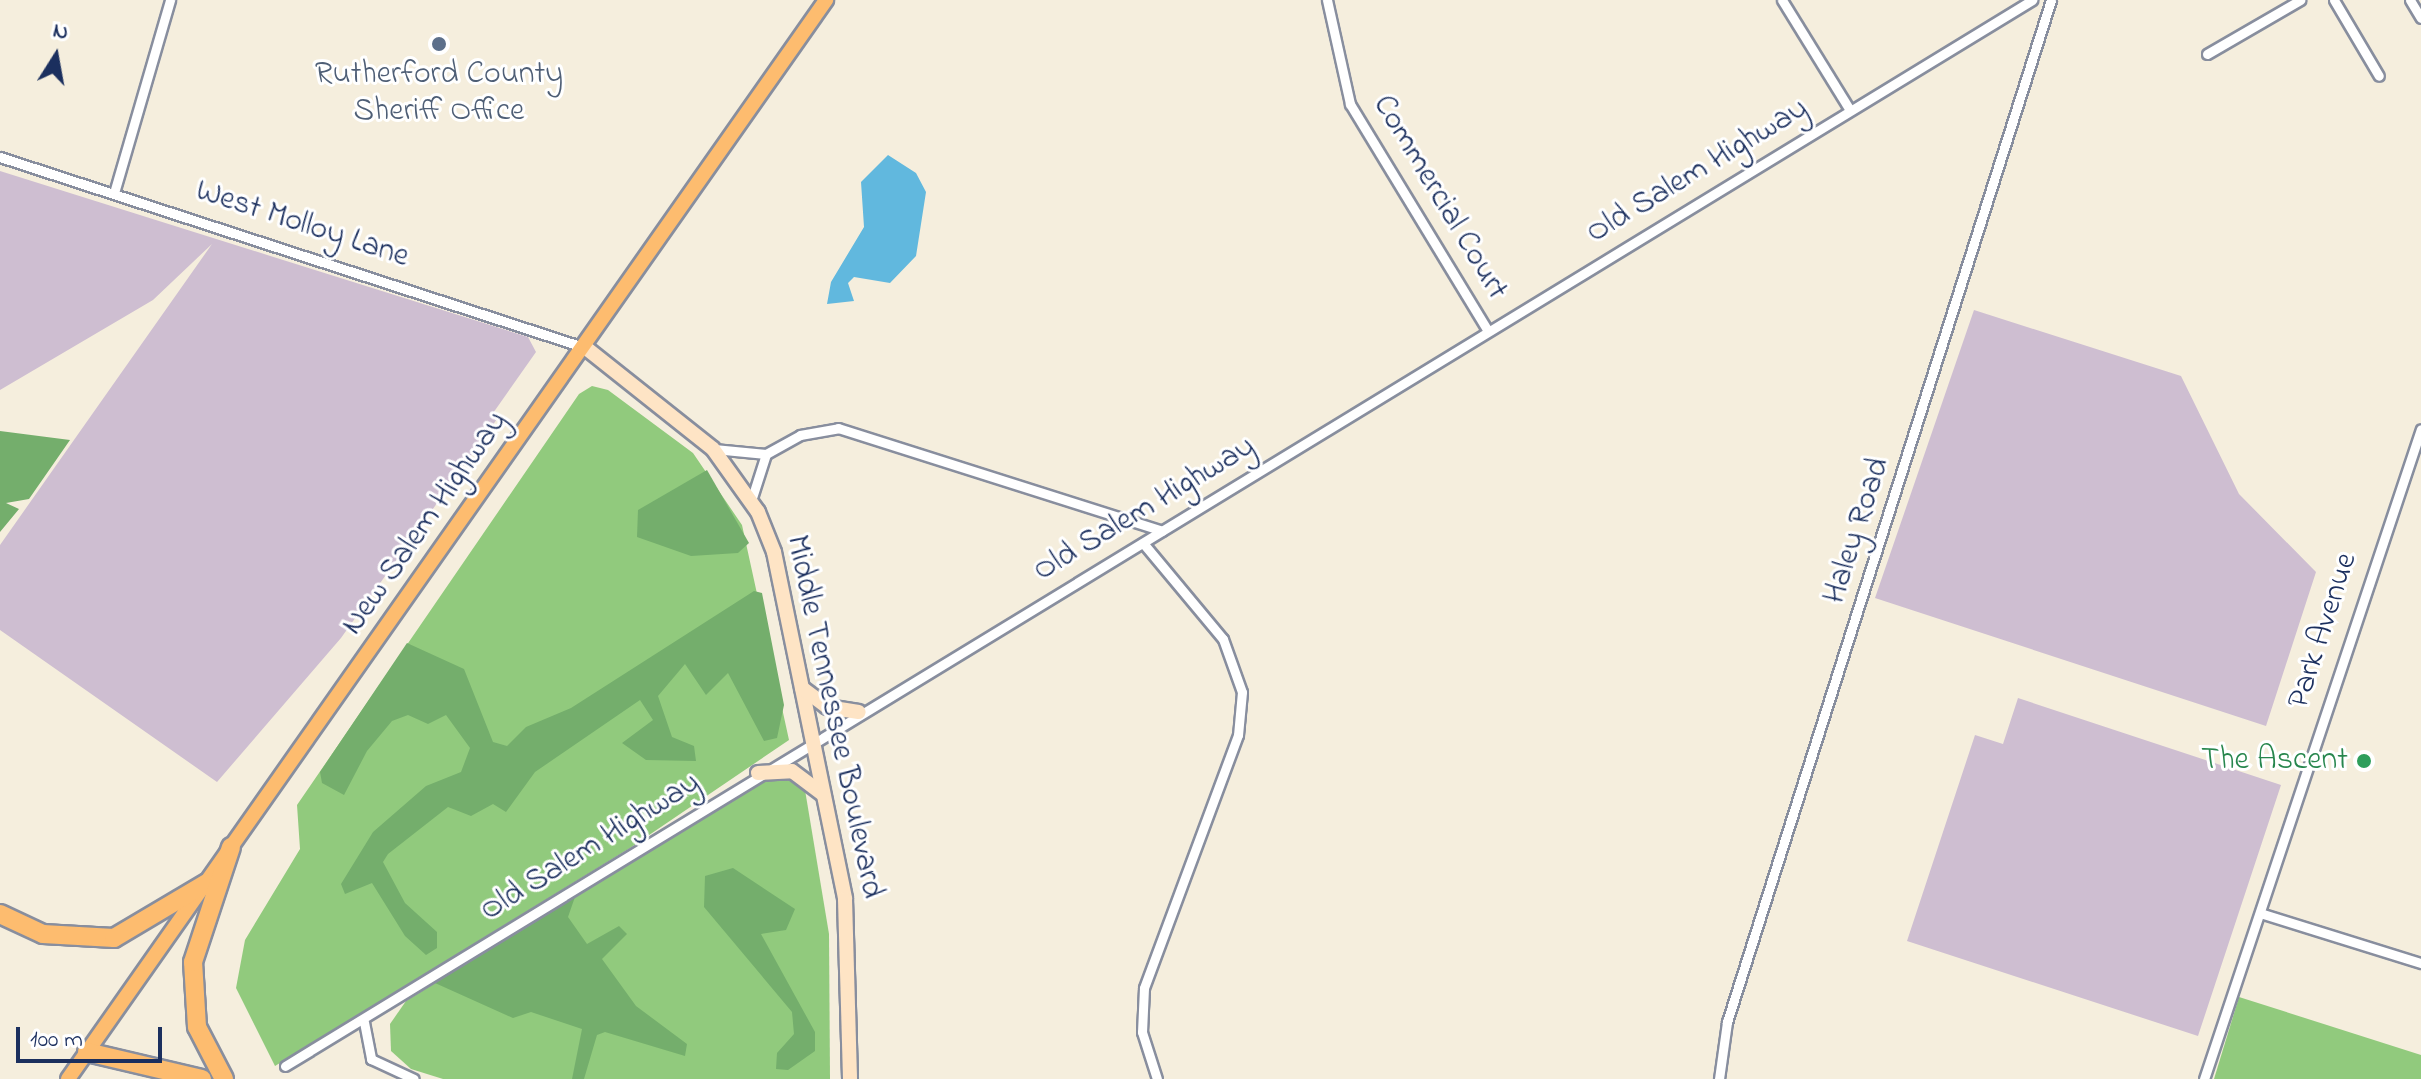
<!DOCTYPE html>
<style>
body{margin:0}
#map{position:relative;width:2421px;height:1079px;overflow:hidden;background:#f5eedd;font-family:"Indie Flower",sans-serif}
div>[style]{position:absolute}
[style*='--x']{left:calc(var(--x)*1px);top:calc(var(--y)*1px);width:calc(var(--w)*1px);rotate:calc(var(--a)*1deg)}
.industrial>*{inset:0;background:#cebed1}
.green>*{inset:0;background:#91ca7d}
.forest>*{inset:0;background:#74ae6c}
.water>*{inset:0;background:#61b8de}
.roads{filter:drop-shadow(2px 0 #888e9e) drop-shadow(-2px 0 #888e9e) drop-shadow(0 2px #888e9e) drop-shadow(0 -2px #888e9e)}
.street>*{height:9px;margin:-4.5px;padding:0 4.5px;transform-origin:4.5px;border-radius:4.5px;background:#fff}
.secondary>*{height:14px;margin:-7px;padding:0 7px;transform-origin:7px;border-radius:7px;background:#fee4c5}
.primary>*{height:14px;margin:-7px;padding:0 7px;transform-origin:7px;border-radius:7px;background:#fdbc6f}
.highway>*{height:18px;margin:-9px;padding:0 9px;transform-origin:9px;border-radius:9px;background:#fdbc6f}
.dots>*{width:22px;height:22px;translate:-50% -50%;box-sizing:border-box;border:4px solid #fff;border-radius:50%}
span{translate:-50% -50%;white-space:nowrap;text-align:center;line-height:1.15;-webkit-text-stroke:6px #fff;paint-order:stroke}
.service-label{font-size:32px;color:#4e5e75}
.street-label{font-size:32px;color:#1b2f5e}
.leisure-label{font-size:32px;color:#27864d}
.right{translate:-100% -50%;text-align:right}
.north{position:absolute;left:16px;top:16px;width:80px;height:80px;-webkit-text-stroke:6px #fff;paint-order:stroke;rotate:11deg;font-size:22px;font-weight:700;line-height:32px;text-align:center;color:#1b2f5e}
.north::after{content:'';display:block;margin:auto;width:28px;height:36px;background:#1b2f5e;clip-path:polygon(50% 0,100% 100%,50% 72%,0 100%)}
.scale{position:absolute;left:16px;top:1027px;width:146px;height:36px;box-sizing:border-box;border:4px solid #1b2f5e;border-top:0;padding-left:10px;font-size:24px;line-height:28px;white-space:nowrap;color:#1b2f5e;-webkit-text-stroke:6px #fff;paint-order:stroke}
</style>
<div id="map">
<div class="industrial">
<div style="clip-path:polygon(0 171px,528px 337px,536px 352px,491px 416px,497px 419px,341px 638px,217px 782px,0 630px,0 545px,212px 244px,153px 300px,0 390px)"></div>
<div style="clip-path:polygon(1974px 310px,2181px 376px,2239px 494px,2316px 572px,2266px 726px,1875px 598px)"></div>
<div style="clip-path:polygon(2018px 698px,2281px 785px,2198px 1036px,1907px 941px,1975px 735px,2003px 744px)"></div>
</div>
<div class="green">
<div style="clip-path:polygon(592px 386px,608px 390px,693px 453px,742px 525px,789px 740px,630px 848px,275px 1066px,236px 988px,245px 940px,300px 849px,297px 805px,579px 394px)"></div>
<div style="clip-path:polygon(770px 775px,785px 775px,805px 790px,829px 934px,830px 1079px,443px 1079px,411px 1069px,391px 1051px,390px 1024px,406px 1001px)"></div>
<div style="clip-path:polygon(2239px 997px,2421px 1055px,2421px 1079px,2214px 1079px)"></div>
</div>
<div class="forest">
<div style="clip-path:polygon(0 431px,70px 440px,29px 499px,6px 503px,19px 509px,0 532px)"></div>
<div style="clip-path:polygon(707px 470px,749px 543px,738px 553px,691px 556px,637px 537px,638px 510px)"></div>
<div style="clip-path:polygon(754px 591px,762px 593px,784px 705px,777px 738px,764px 741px,728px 673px,706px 695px,685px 664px,658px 696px,672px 737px,694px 746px,696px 761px,646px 760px,622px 743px,653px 720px,640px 700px,535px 772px,506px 812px,493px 804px,471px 816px,448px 807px,388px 854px,383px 862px,405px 903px,437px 932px,437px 948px,426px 955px,405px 936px,372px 883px,345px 894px,341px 884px,373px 832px,426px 786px,461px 772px,470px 748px,446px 715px,428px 724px,408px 715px,392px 721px,367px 751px,344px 795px,322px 783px,320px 772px,407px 643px,464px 669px,493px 742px,507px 746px,526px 727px,571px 708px)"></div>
<div style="clip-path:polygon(733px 868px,795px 909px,786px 930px,761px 934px,815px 1032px,815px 1051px,788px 1070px,776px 1069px,777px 1053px,794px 1034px,792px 1012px,704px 907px,705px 876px)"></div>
<div style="clip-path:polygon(576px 894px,568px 917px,587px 944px,619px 926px,627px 934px,602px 959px,636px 1006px,687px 1044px,685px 1056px,605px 1032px,597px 1035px,584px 1079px,572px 1079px,582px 1029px,531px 1012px,513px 1018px,435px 983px)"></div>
</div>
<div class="water">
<div style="clip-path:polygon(888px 155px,916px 173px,926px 192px,916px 256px,890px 283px,854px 277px,848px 283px,854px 301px,827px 304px,831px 282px,864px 227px,861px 182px)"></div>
</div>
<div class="roads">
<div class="street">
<div style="--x:1327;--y:0;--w:107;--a:77.5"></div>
<div style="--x:1350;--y:104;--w:263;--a:58.7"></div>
<div style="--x:1782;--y:0;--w:129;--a:58.3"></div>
<div style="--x:2334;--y:0;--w:88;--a:59.4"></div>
<div style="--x:2410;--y:0;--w:21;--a:59"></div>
<div style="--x:2207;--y:54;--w:108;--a:-30.1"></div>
<div style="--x:0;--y:157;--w:616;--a:18.05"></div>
<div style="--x:114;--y:193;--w:201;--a:-73.8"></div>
<div style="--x:714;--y:449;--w:52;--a:5.5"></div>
<div style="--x:751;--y:501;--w:49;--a:-72.3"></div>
<div style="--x:766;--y:454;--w:39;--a:-29"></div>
<div style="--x:800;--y:435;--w:39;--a:-10"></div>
<div style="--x:838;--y:428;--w:340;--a:17.6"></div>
<div style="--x:1143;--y:543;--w:125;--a:50.2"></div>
<div style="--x:1223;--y:639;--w:56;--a:70.3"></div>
<div style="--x:1242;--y:692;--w:43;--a:95.3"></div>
<div style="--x:1238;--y:735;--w:270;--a:110.4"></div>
<div style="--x:1144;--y:988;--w:44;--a:92.6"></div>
<div style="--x:1142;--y:1032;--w:49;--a:72.3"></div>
<div style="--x:2260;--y:913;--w:169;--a:17.3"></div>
<div style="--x:364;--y:1022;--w:38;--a:79"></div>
<div style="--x:371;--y:1059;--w:47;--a:24.9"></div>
<div style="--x:285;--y:1066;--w:2047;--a:-31.39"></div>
<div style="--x:1719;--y:1079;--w:58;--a:-82"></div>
<div style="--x:1727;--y:1022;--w:1072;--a:-72.41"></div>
<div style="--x:2204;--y:1079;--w:685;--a:-71.54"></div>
</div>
<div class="secondary">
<div style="--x:586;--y:348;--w:162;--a:38.5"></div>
<div style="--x:713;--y:449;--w:77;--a:54.5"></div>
<div style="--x:758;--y:512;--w:43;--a:68.2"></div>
<div style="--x:774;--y:552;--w:354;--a:78.4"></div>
<div style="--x:845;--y:899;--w:180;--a:88.4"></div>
<div style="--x:802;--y:688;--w:31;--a:37"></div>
<div style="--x:827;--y:707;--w:32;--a:9"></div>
<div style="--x:758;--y:773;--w:34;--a:-3"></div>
<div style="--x:792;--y:771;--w:39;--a:37"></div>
</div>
<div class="primary">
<div style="--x:68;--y:1079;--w:1319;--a:-54.91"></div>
</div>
<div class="highway">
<div style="--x:0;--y:914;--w:47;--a:24.9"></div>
<div style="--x:43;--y:934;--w:71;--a:3.2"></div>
<div style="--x:114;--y:938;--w:106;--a:-30.7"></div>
<div style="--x:87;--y:1052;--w:118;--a:13.2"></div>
<div style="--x:224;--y:1079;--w:59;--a:-117.4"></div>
<div style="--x:197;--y:1027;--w:65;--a:-93.5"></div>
<div style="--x:193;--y:962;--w:121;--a:-71.7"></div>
</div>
</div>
<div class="dots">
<div style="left:439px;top:44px;background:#5c6f8a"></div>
<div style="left:2364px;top:761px;background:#2e9e5b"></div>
</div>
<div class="service-label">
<span style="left:439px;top:94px">Rutherford County<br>Sheriff Office</span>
</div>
<div class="street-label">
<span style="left:1698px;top:172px;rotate:-31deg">Old Salem Highway</span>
<span style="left:1439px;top:198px;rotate:59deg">Commercial Court</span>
<span style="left:302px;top:225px;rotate:18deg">West Molloy Lane</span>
<span style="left:1145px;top:510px;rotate:-31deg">Old Salem Highway</span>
<span style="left:426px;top:524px;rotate:-55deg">New Salem Highway</span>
<span style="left:1858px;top:531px;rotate:-72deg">Haley Road</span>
<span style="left:2324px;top:631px;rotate:-72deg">Park Avenue</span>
<span style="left:833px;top:717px;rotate:78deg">Middle Tennessee Boulevard</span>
<span style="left:591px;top:848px;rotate:-32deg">Old Salem Highway</span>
</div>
<div class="leisure-label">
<span class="right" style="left:2348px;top:761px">The Ascent</span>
</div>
<div class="north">N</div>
<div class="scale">100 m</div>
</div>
